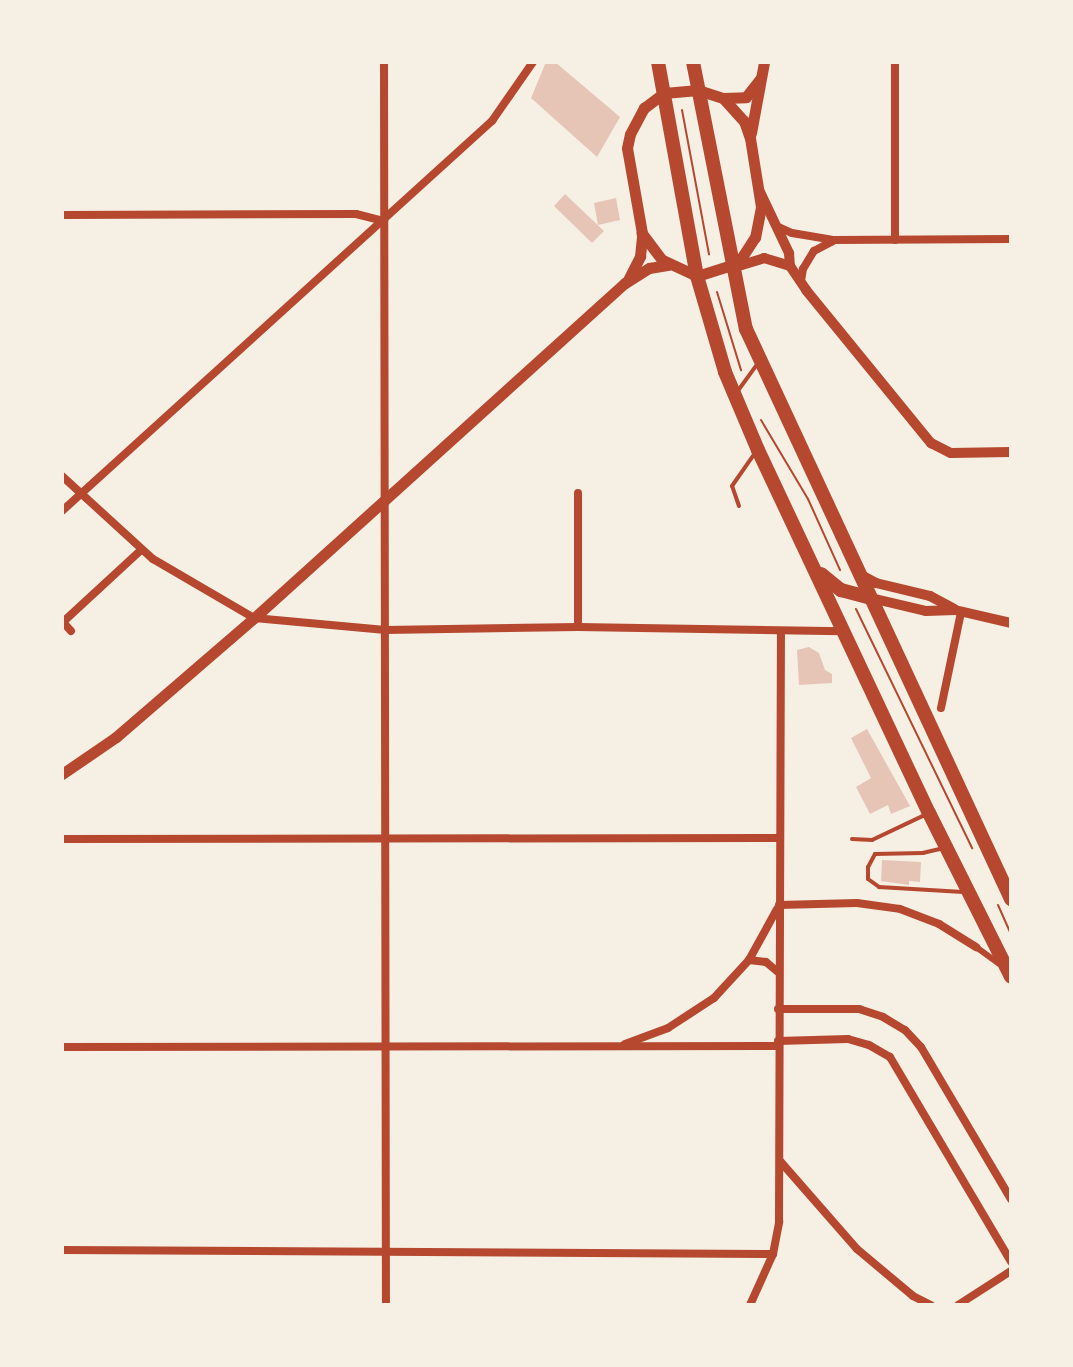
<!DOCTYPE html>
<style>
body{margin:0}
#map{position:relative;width:1073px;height:1367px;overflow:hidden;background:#f6efe4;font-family:Bitter,serif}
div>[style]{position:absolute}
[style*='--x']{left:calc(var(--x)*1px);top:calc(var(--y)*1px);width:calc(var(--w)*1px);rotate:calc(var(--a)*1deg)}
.building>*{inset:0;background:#e6c5b7}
.path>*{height:2px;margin:-1px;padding:0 1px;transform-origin:1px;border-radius:1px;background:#b5482f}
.service>*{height:4px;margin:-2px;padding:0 2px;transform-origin:2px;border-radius:2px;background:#b5482f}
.pedestrian>*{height:6px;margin:-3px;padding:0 3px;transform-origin:3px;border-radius:3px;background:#b5482f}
.minor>*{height:8px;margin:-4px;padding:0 4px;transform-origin:4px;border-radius:4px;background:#b5482f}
.tertiary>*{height:10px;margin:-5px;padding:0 5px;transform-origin:5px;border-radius:5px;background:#b5482f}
.secondary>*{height:11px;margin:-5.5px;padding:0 5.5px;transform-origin:5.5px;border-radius:5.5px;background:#b5482f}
.trunk>*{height:14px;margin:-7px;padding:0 7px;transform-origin:7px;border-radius:7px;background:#b5482f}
span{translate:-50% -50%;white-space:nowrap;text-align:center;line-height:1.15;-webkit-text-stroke:8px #f6efe4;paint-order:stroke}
.frame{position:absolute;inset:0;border:64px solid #f6efe4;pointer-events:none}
</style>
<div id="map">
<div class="building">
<div style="clip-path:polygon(546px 62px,555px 62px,620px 117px,597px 157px,531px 98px)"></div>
<div style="clip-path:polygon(565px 194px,604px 231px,592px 243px,554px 206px)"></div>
<div style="clip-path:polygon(616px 198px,620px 220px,598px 225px,594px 203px)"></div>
<div style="clip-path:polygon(809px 647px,819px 653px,825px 670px,832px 674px,832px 683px,799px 685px,797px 650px)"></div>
<div style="clip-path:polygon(867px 729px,910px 806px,891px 814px,888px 805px,870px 814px,856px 787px,871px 778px,851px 738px)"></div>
<div style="clip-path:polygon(882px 860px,921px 862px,920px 882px,909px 881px,909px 885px,881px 881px)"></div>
</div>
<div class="path">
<div style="--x:682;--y:110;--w:147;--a:79.4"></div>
<div style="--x:717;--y:292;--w:82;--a:72.9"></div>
<div style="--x:761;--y:420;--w:92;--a:59.3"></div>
<div style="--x:808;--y:499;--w:78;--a:65.7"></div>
<div style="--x:856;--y:609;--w:266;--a:64.1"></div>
<div style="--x:998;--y:905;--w:32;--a:66"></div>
</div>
<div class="service">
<div style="--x:737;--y:392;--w:36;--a:-54"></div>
<div style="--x:739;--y:506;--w:21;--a:-109"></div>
<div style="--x:732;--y:486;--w:40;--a:-55.1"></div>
<div style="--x:852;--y:839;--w:20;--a:3"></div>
<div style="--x:872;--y:840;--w:61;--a:-25.3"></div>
<div style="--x:944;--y:848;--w:22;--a:167"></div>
<div style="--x:923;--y:853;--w:48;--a:178.8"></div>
<div style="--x:875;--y:854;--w:15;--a:118"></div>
<div style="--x:868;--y:867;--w:12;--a:90"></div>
<div style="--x:868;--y:879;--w:14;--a:36"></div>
<div style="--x:879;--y:887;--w:84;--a:3.4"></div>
</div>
<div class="pedestrian">
<div style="--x:976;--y:947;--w:29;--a:36"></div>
</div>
<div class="minor">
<div style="--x:384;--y:62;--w:1243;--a:89.91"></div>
<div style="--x:895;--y:62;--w:178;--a:90"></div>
<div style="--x:62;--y:215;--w:294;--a:-0.2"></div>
<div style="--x:356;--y:214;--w:29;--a:14"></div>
<div style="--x:776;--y:226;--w:17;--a:24"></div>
<div style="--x:792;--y:233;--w:43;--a:9.5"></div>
<div style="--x:834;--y:240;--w:177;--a:-0.3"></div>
<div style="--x:801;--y:281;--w:12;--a:-81"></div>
<div style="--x:803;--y:269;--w:21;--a:-59"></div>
<div style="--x:814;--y:251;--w:21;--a:-28"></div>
<div style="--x:62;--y:476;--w:123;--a:42.4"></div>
<div style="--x:153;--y:559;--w:117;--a:30.3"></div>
<div style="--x:254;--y:618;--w:132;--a:5.2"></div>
<div style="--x:385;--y:630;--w:193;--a:-0.9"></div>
<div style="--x:578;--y:627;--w:266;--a:0.9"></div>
<div style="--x:62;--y:511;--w:581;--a:-42.21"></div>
<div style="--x:492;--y:121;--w:72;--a:-55.2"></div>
<div style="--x:578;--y:627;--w:134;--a:-90"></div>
<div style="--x:71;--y:631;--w:12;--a:-132"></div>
<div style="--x:63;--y:622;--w:106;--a:-42.7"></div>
<div style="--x:941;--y:708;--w:98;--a:-78.2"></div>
<div style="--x:62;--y:839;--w:717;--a:-0.08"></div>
<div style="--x:779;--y:905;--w:78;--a:-1.5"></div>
<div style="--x:857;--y:903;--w:43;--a:7.9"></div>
<div style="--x:900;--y:909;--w:42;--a:21"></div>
<div style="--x:939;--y:924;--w:44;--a:31.9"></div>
<div style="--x:749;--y:960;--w:17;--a:7"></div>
<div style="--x:766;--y:962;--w:16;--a:40"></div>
<div style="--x:778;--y:1009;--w:81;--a:0"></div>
<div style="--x:859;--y:1009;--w:25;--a:18"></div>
<div style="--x:883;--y:1017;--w:26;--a:31"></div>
<div style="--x:905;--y:1030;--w:23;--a:47"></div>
<div style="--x:921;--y:1047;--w:177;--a:59.4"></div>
<div style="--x:778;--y:1041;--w:70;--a:-1.6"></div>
<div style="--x:848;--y:1039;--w:22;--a:16"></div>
<div style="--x:869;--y:1045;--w:24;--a:30"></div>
<div style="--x:890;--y:1057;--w:238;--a:59.4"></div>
<div style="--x:625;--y:1044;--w:46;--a:-20.4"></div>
<div style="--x:668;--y:1028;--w:55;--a:-33.1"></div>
<div style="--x:714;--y:998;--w:52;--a:-47.4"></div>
<div style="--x:749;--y:960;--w:58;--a:-61.2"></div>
<div style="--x:62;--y:1047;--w:716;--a:-0.08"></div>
<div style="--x:780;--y:1161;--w:117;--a:48.8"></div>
<div style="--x:857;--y:1249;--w:73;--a:40"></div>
<div style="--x:913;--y:1296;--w:20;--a:27"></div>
<div style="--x:62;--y:1250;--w:711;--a:0.32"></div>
<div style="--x:750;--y:1305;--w:56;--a:-65.7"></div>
<div style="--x:773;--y:1254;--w:33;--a:-79"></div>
<div style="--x:779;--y:1222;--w:591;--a:-89.81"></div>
<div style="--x:958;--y:1305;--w:63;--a:-32.7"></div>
</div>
<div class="tertiary">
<div style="--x:760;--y:192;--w:68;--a:64.6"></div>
<div style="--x:789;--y:253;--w:13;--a:86"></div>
<div style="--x:790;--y:266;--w:29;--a:56"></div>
<div style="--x:806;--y:290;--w:198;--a:50.8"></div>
<div style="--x:931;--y:443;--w:22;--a:27"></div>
<div style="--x:951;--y:453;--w:60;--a:-1"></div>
<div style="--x:732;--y:268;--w:34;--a:-17"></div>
<div style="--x:764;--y:258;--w:27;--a:17"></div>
<div style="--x:861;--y:575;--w:17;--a:28"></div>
<div style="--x:876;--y:583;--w:56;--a:13.5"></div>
<div style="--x:930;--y:596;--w:27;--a:28"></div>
<div style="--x:871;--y:598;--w:57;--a:13.3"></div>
<div style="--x:926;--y:611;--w:29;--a:-2"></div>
<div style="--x:955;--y:610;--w:57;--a:13.1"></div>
</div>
<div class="secondary">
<div style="--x:698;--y:90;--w:26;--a:18"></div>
<div style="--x:723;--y:98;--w:31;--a:48"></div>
<div style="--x:744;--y:121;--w:18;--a:71"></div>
<div style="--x:750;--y:138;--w:70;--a:80.9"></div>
<div style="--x:761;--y:207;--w:31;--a:101"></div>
<div style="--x:755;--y:237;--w:31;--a:123"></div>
<div style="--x:738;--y:263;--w:43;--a:162.4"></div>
<div style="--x:697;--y:276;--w:38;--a:-155"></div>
<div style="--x:662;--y:260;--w:34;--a:-127"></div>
<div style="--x:642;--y:233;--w:86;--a:-100"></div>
<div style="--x:627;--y:148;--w:14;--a:-78"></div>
<div style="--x:630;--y:134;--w:30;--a:-62"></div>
<div style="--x:644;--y:108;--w:25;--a:-37"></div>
<div style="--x:664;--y:93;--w:34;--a:-5"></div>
<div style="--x:723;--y:98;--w:23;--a:-2"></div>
<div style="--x:746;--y:97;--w:23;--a:-52"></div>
<div style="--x:751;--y:133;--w:72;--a:-79.6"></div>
<div style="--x:628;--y:280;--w:27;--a:-63"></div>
<div style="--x:640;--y:256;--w:20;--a:-84"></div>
<div style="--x:62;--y:774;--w:65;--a:-34.4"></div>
<div style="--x:116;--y:737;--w:182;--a:-40.8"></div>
<div style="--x:254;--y:618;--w:500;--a:-42.1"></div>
<div style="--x:625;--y:283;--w:28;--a:-32"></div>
<div style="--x:649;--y:268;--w:20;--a:-9"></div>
</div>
<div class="trunk">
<div style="--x:658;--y:62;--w:218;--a:79.7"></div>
<div style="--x:697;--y:276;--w:100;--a:73.7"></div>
<div style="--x:725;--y:372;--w:85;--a:67.1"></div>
<div style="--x:758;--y:450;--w:401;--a:64.8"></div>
<div style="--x:929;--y:813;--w:183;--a:63.4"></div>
<div style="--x:693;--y:62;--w:272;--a:78.8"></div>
<div style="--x:746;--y:329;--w:629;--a:65.07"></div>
<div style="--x:821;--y:574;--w:26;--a:39"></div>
<div style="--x:841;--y:590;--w:31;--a:15"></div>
</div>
<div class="frame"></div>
</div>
